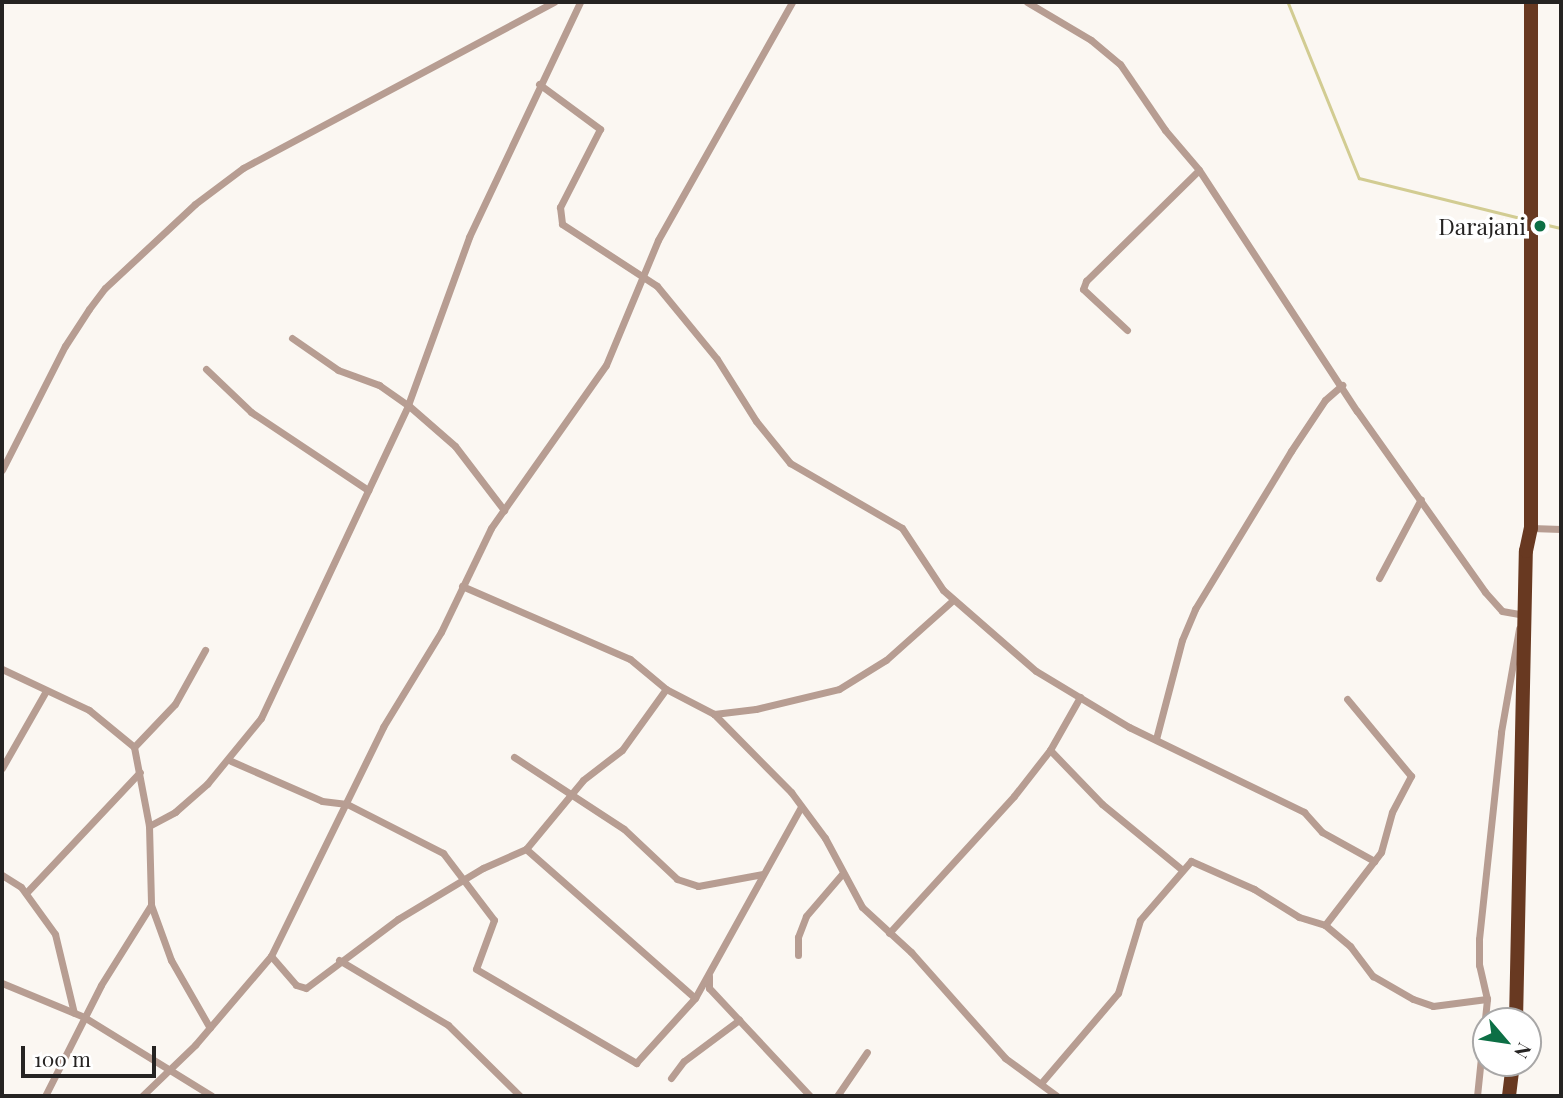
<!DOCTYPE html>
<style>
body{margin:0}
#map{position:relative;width:1563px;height:1098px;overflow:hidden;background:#fbf7f2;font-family:"Playfair Display",serif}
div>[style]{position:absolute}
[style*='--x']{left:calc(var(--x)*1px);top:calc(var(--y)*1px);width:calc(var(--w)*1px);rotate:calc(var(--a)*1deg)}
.stream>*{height:2.5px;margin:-1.25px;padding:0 1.25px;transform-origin:1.25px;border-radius:1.25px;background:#d2cc92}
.street>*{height:7px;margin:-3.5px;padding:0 3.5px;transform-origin:3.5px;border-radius:3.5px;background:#b79d92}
.highway>*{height:14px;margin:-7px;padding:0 7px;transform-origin:7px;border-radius:7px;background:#683921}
.dots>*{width:19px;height:19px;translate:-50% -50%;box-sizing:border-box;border:4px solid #fff;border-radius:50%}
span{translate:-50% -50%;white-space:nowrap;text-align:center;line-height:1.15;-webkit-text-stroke:7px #fff;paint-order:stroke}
.poi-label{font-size:23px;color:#252322}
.right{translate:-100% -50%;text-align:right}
.frame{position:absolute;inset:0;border:4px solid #252322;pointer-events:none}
.north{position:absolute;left:1472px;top:1007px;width:70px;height:70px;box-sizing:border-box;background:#fff;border:2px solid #a8a7a7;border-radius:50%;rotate:119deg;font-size:19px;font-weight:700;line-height:28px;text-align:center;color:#252322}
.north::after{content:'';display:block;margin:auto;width:24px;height:32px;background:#0d6f45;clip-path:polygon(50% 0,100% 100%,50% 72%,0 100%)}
.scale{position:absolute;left:21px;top:1046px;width:135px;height:32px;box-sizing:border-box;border:4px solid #252322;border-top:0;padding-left:9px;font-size:21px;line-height:24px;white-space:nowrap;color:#252322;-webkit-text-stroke:5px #fff;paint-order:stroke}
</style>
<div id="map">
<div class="stream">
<div style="--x:1288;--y:2;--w:190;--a:68"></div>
<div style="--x:1359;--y:178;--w:171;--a:13.9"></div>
<div style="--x:1535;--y:222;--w:27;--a:13"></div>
</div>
<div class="street">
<div style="--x:1027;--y:2;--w:74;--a:30.7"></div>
<div style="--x:1091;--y:40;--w:38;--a:40"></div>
<div style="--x:1120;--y:64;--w:80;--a:55.7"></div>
<div style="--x:1165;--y:130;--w:52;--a:49.6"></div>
<div style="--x:1199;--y:170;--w:288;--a:56.8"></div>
<div style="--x:1357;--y:411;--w:222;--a:54.7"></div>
<div style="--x:1485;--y:592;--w:25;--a:48"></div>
<div style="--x:1502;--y:611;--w:23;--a:10"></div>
<div style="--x:539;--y:84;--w:76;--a:36.4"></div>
<div style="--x:600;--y:129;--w:88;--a:117.1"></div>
<div style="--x:560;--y:207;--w:17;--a:83"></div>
<div style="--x:562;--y:224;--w:113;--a:33.1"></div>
<div style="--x:657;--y:286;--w:94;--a:50.6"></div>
<div style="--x:717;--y:359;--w:73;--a:57.8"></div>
<div style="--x:756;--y:421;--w:54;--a:51"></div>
<div style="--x:790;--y:463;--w:129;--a:30.1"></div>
<div style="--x:902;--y:528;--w:74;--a:56.5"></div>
<div style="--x:943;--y:590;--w:123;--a:41.1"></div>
<div style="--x:1036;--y:671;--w:109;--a:31.1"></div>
<div style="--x:1129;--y:727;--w:195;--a:25.9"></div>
<div style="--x:1304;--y:812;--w:27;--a:48"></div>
<div style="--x:1322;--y:832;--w:60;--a:29.1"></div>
<div style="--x:1127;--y:330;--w:60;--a:-137"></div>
<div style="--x:1083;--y:289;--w:9;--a:-69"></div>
<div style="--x:1086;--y:281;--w:158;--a:-44.5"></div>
<div style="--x:292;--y:338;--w:56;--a:34.8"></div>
<div style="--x:338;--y:370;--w:44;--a:20.1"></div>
<div style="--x:379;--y:385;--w:35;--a:35"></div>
<div style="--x:408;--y:405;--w:62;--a:41.1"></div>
<div style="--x:455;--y:446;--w:81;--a:52.6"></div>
<div style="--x:206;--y:369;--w:62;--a:43.7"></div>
<div style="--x:251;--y:412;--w:141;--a:33.7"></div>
<div style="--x:2;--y:470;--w:139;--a:-63.1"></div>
<div style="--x:65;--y:346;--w:44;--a:-57"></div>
<div style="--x:89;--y:309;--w:26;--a:-53"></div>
<div style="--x:105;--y:288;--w:123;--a:-43"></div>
<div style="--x:195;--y:204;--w:60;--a:-36.9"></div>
<div style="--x:243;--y:168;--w:353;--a:-28.1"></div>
<div style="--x:1531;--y:528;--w:30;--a:2"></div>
<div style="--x:1379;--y:578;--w:89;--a:-62"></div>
<div style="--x:462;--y:586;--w:183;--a:23.5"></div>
<div style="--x:630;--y:659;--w:47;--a:39.8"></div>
<div style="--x:666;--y:689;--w:54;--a:27.5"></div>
<div style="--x:714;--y:714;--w:110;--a:45.4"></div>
<div style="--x:791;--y:792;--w:57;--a:53.5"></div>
<div style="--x:825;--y:838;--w:78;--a:61.8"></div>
<div style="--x:862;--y:907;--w:67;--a:42.6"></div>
<div style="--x:911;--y:952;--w:142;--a:48.4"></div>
<div style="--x:1005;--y:1058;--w:64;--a:36.2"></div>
<div style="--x:2;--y:669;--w:96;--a:25.2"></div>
<div style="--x:89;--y:710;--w:58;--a:39.4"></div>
<div style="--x:134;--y:747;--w:80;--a:79.2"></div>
<div style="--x:149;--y:826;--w:79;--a:88.5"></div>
<div style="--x:151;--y:905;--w:59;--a:70"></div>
<div style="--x:171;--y:960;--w:78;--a:60.2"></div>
<div style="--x:714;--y:714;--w:42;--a:-6.8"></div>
<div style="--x:756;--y:709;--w:85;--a:-13.5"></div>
<div style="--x:839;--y:689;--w:55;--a:-31.7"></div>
<div style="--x:886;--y:660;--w:90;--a:-41.8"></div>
<div style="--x:1156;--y:739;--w:102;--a:-75.3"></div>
<div style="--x:1182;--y:640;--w:34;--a:-67"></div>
<div style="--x:1195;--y:609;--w:185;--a:-58.7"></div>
<div style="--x:1291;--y:451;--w:61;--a:-56.3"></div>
<div style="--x:1325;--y:400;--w:23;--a:-41"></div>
<div style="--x:134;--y:747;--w:59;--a:-46.4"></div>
<div style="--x:175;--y:704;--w:62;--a:-60.9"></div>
<div style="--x:1050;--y:750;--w:75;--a:46.1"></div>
<div style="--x:1102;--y:804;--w:102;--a:39.4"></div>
<div style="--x:514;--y:757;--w:131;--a:33.2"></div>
<div style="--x:624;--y:829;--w:73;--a:43.3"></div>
<div style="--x:677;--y:879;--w:22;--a:18"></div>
<div style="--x:698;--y:886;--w:66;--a:-10.5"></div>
<div style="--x:231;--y:761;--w:99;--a:23.7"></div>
<div style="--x:322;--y:801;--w:25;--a:7"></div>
<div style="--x:347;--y:804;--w:108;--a:27"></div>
<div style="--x:443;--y:853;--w:84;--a:52.7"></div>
<div style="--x:494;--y:920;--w:52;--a:110.2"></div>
<div style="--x:476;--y:969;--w:186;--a:30.4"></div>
<div style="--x:636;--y:1063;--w:88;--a:-47.8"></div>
<div style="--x:695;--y:998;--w:218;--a:-61"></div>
<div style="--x:2;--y:768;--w:89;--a:-60.3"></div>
<div style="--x:149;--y:826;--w:30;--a:-28"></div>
<div style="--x:175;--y:812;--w:43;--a:-41.2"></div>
<div style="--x:207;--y:784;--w:85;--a:-50.7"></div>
<div style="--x:261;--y:718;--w:346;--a:-64.8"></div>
<div style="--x:408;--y:405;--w:179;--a:-70"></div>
<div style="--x:469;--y:237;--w:260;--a:-64.7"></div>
<div style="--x:526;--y:849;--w:225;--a:41.4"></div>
<div style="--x:2;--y:875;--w:22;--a:32"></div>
<div style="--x:21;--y:887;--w:58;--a:54.1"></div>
<div style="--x:55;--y:934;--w:81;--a:76.5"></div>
<div style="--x:26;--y:893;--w:166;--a:-46.7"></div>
<div style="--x:1325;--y:925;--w:92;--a:-52.5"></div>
<div style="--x:1381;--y:852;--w:41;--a:-74.6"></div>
<div style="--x:1392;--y:812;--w:41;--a:-62.2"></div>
<div style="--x:1411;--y:776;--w:100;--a:-129.7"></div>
<div style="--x:889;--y:933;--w:185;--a:-47.6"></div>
<div style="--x:1014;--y:796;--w:58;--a:-52"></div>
<div style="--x:1050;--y:750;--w:61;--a:-60.5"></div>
<div style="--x:798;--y:955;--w:18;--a:-90"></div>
<div style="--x:798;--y:937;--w:22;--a:-69"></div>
<div style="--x:806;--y:916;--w:55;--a:-49.4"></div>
<div style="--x:271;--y:956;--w:38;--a:49"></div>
<div style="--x:296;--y:985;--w:10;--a:17"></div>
<div style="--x:306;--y:988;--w:115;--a:-36.9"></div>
<div style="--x:398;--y:919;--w:99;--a:-31"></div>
<div style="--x:483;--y:868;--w:47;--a:-23.8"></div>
<div style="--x:526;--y:849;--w:89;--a:-50.4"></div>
<div style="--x:583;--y:780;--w:49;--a:-37.6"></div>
<div style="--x:622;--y:750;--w:75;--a:-54.2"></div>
<div style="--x:339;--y:960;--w:127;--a:30.8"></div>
<div style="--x:448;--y:1025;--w:101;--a:44.6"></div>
<div style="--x:709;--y:976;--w:12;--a:90"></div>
<div style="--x:709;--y:988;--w:148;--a:46.9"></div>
<div style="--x:2;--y:983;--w:89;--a:22.5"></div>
<div style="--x:84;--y:1017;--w:150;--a:31.7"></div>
<div style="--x:671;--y:1078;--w:21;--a:-53"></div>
<div style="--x:684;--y:1061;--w:69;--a:-36.7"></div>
<div style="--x:1042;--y:1082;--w:117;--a:-49.5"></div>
<div style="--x:1118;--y:993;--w:76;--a:-73.2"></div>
<div style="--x:1140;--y:920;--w:78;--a:-49.2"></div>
<div style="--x:1191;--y:861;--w:69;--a:24"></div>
<div style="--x:1254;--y:889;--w:53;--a:31.9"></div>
<div style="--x:1299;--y:917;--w:27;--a:17"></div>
<div style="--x:1325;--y:925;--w:33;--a:40"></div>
<div style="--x:1350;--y:946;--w:38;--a:53"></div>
<div style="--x:1373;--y:976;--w:46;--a:29.9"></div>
<div style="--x:1413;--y:999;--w:21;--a:19"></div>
<div style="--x:1433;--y:1006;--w:54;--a:-7.4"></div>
<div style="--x:45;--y:1096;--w:124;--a:-63.2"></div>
<div style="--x:101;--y:985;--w:94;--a:-58"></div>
<div style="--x:142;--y:1096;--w:74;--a:-43.9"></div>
<div style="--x:195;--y:1045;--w:117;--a:-49.5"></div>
<div style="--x:271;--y:956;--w:255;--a:-63.9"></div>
<div style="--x:383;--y:727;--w:111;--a:-58.6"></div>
<div style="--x:441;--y:632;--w:115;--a:-64.3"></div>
<div style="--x:491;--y:528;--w:199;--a:-54.8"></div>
<div style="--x:606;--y:365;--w:135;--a:-67.4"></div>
<div style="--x:658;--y:240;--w:273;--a:-60.6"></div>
<div style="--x:837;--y:1096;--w:53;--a:-55.7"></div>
<div style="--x:1477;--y:1096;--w:98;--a:-84.1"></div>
<div style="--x:1487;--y:999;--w:35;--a:-103"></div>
<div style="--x:1479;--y:965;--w:26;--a:-90"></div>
<div style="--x:1479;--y:939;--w:208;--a:-83.9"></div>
<div style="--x:1501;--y:732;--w:105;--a:-80.1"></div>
</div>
<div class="highway">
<div style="--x:1516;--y:1021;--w:470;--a:-88.8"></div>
<div style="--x:1526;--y:551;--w:24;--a:-78"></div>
<div style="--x:1531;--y:528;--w:526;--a:-90"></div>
<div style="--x:1509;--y:1096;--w:33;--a:-83"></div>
</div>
<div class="dots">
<div style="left:1540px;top:226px;background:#0d6f45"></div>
</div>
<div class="poi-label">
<span class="right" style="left:1526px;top:226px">Darajani</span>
</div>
<div class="frame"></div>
<div class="north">N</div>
<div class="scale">100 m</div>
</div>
